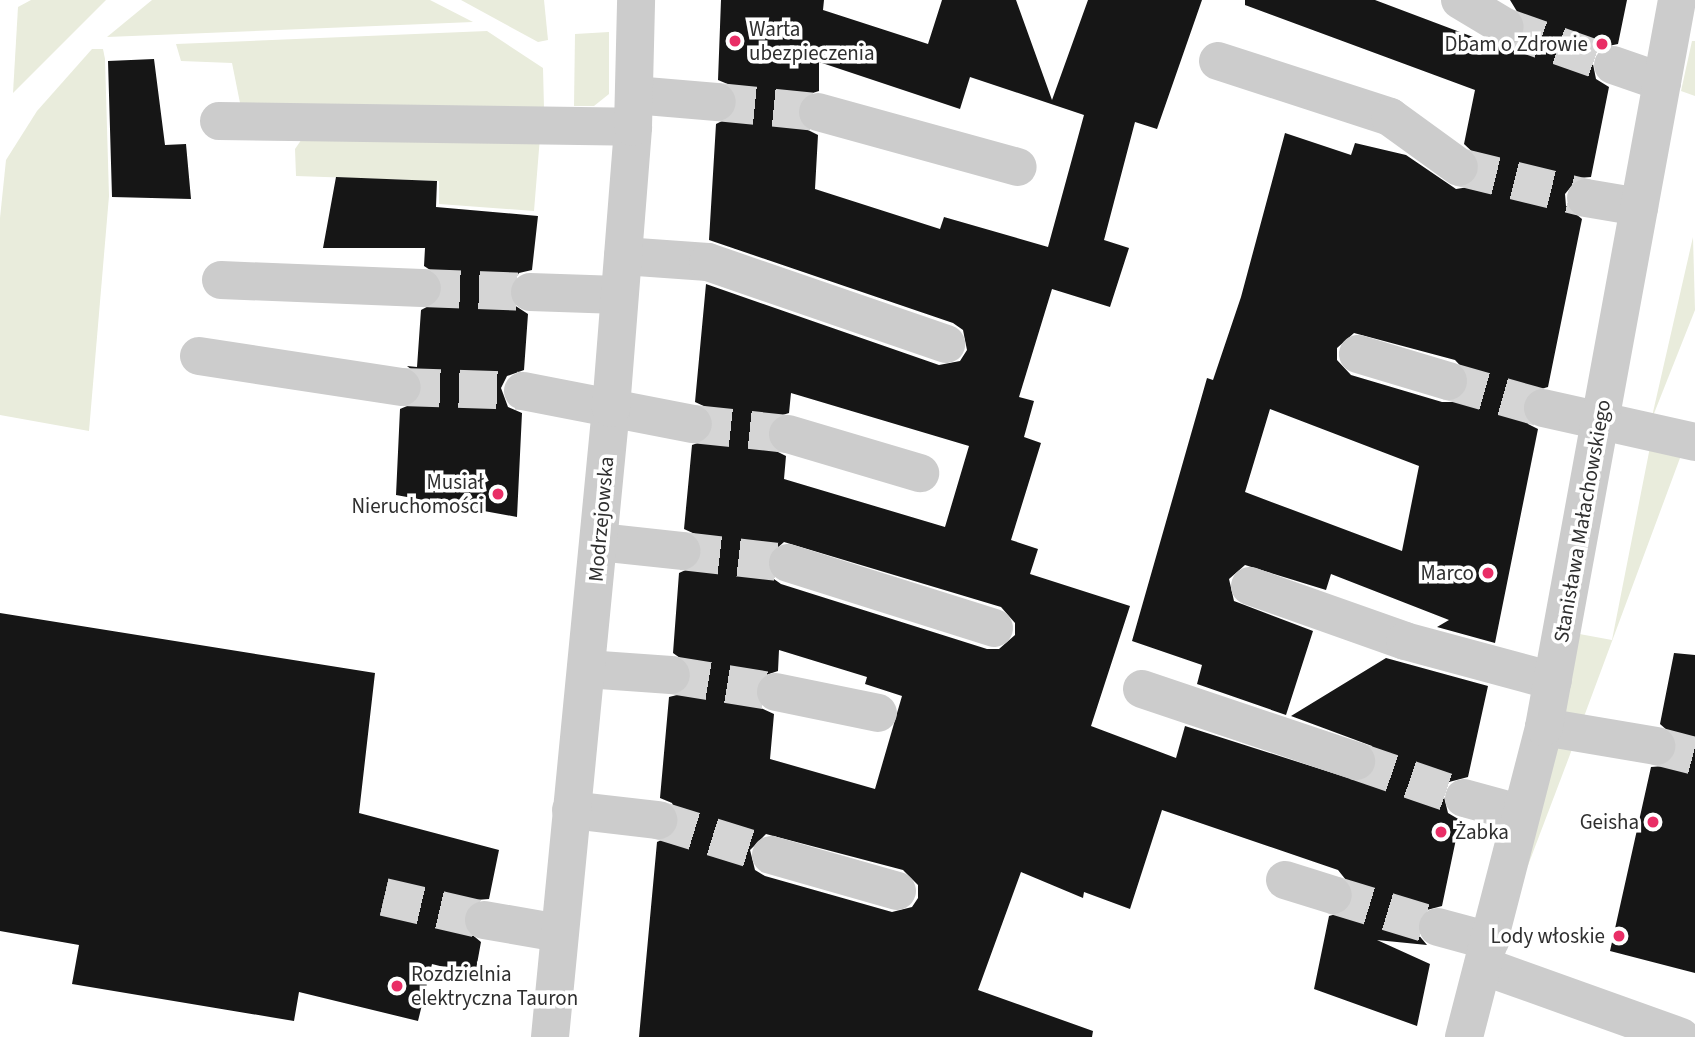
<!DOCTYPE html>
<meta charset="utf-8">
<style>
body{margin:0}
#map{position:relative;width:1695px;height:1037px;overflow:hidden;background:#fff;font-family:"Source Sans 3",sans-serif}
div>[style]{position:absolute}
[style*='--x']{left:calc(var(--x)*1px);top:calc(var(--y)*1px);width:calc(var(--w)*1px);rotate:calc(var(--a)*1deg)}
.green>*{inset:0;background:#e9ecdc}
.building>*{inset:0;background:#161616}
.minor-tunnel>*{height:38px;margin-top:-19px;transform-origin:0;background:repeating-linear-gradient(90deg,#d5d5d5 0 38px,transparent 0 57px)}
.minor>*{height:38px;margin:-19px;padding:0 19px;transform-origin:19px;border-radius:19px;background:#ccc}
.dots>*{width:19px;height:19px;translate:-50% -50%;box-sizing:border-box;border:4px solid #fff;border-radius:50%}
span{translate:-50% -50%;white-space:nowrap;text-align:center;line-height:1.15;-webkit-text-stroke:7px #fff;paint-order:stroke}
.poi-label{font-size:21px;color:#2f2f2f}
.left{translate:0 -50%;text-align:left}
.right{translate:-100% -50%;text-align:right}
.street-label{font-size:21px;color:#2f2f2f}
</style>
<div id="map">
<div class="green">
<div style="clip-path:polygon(31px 0,106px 0,13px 93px,18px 7px)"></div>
<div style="clip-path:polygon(152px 0,430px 0,473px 22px,107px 37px)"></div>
<div style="clip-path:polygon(461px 0,544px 0,548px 40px,538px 42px)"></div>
<div style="clip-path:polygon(487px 31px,543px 68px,544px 108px,240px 103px,232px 63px,181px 61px,176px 44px)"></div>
<div style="clip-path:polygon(609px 32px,609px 94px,594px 106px,574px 106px,575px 34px)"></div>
<div style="clip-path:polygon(1692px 41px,1695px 41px,1695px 96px,1681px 91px)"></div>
<div style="clip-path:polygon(92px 49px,103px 49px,105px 59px,109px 196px,89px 431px,0 415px,0 218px,6px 160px,37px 111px)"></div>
<div style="clip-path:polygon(306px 133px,540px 137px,534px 211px,439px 204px,439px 181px,296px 176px,295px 149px)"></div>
<div style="clip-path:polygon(1693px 237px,1695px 310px,1651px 421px)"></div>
<div style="clip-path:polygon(1651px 442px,1683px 450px,1582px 722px,1558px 718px,1574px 633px,1612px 640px)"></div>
<div style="clip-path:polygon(1552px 739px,1574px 744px,1527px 868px)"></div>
</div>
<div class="building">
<div style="clip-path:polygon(evenodd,721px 0,824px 0,823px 10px,928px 44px,942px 0,1016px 0,1052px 100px,1088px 0,1202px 0,1157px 129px,1135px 122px,1104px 240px,1129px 248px,1110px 307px,1052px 289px,1019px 397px,1034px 401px,1024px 437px,1041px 443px,1011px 540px,1038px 549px,1030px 574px,1130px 606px,1091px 726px,1176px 758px,1185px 726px,1361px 782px,1377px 767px,1372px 746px,1291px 716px,1386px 658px,1488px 686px,1468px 777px,1449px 782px,1443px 793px,1448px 813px,1460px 820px,1442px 906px,1423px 911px,1417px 922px,1417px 933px,1427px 945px,1377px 940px,1430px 964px,1417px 1026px,1314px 989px,1329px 916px,1347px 911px,1354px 901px,1354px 890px,1338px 870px,1162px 810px,1130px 909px,1084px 892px,1083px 898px,1021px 872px,978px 990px,1093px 1031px,1092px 1037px,639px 1037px,657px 842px,675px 834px,680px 822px,672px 803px,660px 798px,669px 697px,681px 694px,693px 677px,690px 665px,673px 653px,679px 573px,699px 564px,704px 553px,695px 534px,684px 529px,692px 445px,709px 439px,715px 427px,708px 408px,695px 402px,706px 284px,939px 365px,960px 361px,967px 350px,963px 330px,953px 323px,709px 240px,716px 124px,734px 115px,739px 103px,730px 85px,718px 80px,721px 0,819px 62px,960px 109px,970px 77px,1084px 115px,1048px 247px,944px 217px,940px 229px,815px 189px,818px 135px,802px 127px,797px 107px,803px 96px,819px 91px,819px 62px,721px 0,791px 393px,969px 446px,945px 527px,784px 479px,786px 456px,772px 449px,767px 428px,773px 418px,789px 413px,791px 393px,721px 0,784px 542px,1001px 607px,1015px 623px,1015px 635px,999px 649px,987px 649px,781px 584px,771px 577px,767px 557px,784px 542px,721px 0,779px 650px,867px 677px,865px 684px,902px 696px,875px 789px,770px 759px,774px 714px,761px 708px,755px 688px,760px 677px,778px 671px,779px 650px,721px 0,766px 834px,903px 870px,918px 885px,918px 898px,912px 907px,892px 912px,765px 876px,755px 870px,750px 850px,766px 834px)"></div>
<div style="clip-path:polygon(evenodd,1245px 0,1375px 0,1505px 49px,1523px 39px,1527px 28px,1510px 0,1627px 0,1618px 44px,1599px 48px,1592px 59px,1596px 79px,1609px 87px,1591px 177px,1578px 178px,1565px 194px,1566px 206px,1582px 219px,1548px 387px,1527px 393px,1522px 404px,1528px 424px,1538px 429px,1495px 643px,1437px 627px,1449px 620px,1331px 574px,1326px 590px,1245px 565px,1229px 579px,1234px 601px,1313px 631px,1286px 715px,1197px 684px,1202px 665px,1132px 641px,1207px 378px,1213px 380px,1241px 297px,1285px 133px,1351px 155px,1355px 143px,1406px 155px,1456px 189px,1469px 187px,1481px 169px,1479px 158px,1464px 144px,1475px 90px,1245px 5px,1245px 0,1354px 333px,1455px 360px,1469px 375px,1469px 388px,1454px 402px,1442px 402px,1351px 375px,1337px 360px,1337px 348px,1354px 333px,1245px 0,1270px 409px,1419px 466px,1402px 551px,1245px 492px,1270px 409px)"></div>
<div style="clip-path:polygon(154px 59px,165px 145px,186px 144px,191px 199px,112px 197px,108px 61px)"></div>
<div style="clip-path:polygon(336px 177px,437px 181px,436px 207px,538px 216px,532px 270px,519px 273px,508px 291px,511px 303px,528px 314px,524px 370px,507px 376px,501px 388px,508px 407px,522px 413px,517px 517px,396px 495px,400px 409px,419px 401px,424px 390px,422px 378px,407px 366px,417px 367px,421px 310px,440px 300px,444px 288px,441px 277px,424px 266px,425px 248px,323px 248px)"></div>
<div style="clip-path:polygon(0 613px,375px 673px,359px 813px,499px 850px,489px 899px,476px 900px,463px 916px,464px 928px,481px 942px,475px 975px,432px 964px,418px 1021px,299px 992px,294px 1021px,72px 984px,79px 945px,0 931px)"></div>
<div style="clip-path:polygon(1674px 653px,1695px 655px,1695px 973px,1610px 951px,1651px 767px,1664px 766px,1677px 750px,1676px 738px,1660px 724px)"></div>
</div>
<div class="minor-tunnel">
<div style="--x:1505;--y:27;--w:114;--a:19.4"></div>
<div style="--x:717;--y:102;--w:101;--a:5.7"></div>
<div style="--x:1459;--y:167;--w:131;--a:13.7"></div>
<div style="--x:422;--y:288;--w:108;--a:2.1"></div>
<div style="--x:1448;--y:381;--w:99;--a:15.9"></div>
<div style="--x:402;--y:387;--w:121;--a:1.9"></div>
<div style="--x:693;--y:424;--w:96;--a:6"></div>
<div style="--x:682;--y:551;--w:107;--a:6.5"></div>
<div style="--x:671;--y:675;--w:106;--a:9.2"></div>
<div style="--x:1656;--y:746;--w:40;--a:14.4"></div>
<div style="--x:1356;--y:761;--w:114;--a:18.9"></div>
<div style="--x:658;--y:820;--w:118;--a:17.2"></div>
<div style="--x:1333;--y:895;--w:110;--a:16.9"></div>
<div style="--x:384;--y:897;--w:103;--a:13"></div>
</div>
<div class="minor">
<div style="--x:1460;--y:0;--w:52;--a:31"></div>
<div style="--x:1218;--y:61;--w:181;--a:18"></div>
<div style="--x:1390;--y:117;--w:85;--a:35.9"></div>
<div style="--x:1613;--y:65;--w:52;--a:19.1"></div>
<div style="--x:634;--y:95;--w:83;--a:4.8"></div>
<div style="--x:818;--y:112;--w:207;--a:15.4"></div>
<div style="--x:219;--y:121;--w:414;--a:0.8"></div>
<div style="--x:1586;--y:198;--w:54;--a:9.6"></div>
<div style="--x:623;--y:256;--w:85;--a:4"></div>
<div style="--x:708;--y:262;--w:252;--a:19"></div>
<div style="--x:221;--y:280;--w:201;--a:2.3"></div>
<div style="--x:530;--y:292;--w:89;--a:1.9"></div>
<div style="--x:1358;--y:354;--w:94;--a:16.7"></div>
<div style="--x:199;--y:356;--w:205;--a:8.7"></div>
<div style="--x:523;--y:391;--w:173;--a:11"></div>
<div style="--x:1543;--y:408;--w:156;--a:12.6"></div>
<div style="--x:788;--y:434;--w:138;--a:16.5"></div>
<div style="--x:599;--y:542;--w:83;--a:6.2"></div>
<div style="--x:788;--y:563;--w:216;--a:17.5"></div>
<div style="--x:1250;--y:586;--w:164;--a:19.5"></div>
<div style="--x:1405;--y:641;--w:153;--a:15.1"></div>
<div style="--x:586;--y:669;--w:85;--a:4"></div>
<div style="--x:1142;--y:689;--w:226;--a:18.6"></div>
<div style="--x:776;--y:692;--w:104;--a:11.6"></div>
<div style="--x:1544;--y:727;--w:114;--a:9.6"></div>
<div style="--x:1464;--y:798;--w:57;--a:15.3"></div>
<div style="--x:571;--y:810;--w:88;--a:6.6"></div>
<div style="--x:771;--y:855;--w:131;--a:15.9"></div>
<div style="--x:1285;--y:880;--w:50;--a:17.4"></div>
<div style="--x:484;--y:920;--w:76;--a:9.8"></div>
<div style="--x:1438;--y:927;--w:54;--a:15.1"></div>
<div style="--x:1483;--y:966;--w:210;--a:19.7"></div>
<div style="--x:550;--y:1037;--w:632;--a:-84.46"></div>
<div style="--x:611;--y:408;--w:282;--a:-85.5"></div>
<div style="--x:633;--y:127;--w:127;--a:-88.6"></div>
<div style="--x:1464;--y:1037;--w:320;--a:-75.5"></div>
<div style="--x:1544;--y:727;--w:739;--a:-79.63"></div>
</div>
<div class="dots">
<div style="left:735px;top:41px;background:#e92e66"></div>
<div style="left:1602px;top:44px;background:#e92e66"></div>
<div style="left:498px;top:494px;background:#e92e66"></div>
<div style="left:1488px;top:573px;background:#e92e66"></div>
<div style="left:1653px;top:822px;background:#e92e66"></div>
<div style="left:1441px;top:832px;background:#e92e66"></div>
<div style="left:1619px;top:936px;background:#e92e66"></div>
<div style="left:397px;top:986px;background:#e92e66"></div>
</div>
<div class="poi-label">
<span class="left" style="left:749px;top:41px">Warta<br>ubezpieczenia</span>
<span class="right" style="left:1588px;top:44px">Dbam o Zdrowie</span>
<span class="right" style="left:484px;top:494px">Musiał<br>Nieruchomości</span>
<span class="right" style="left:1474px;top:573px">Marco</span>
<span class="right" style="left:1639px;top:822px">Geisha</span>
<span class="left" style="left:1455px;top:832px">Żabka</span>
<span class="right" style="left:1605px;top:936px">Lody włoskie</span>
<span class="left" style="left:411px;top:986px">Rozdzielnia<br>elektryczna Tauron</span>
</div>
<div class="street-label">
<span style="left:601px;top:519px;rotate:-85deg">Modrzejowska</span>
<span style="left:1582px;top:521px;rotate:-80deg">Stanisława Małachowskiego</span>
</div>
</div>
